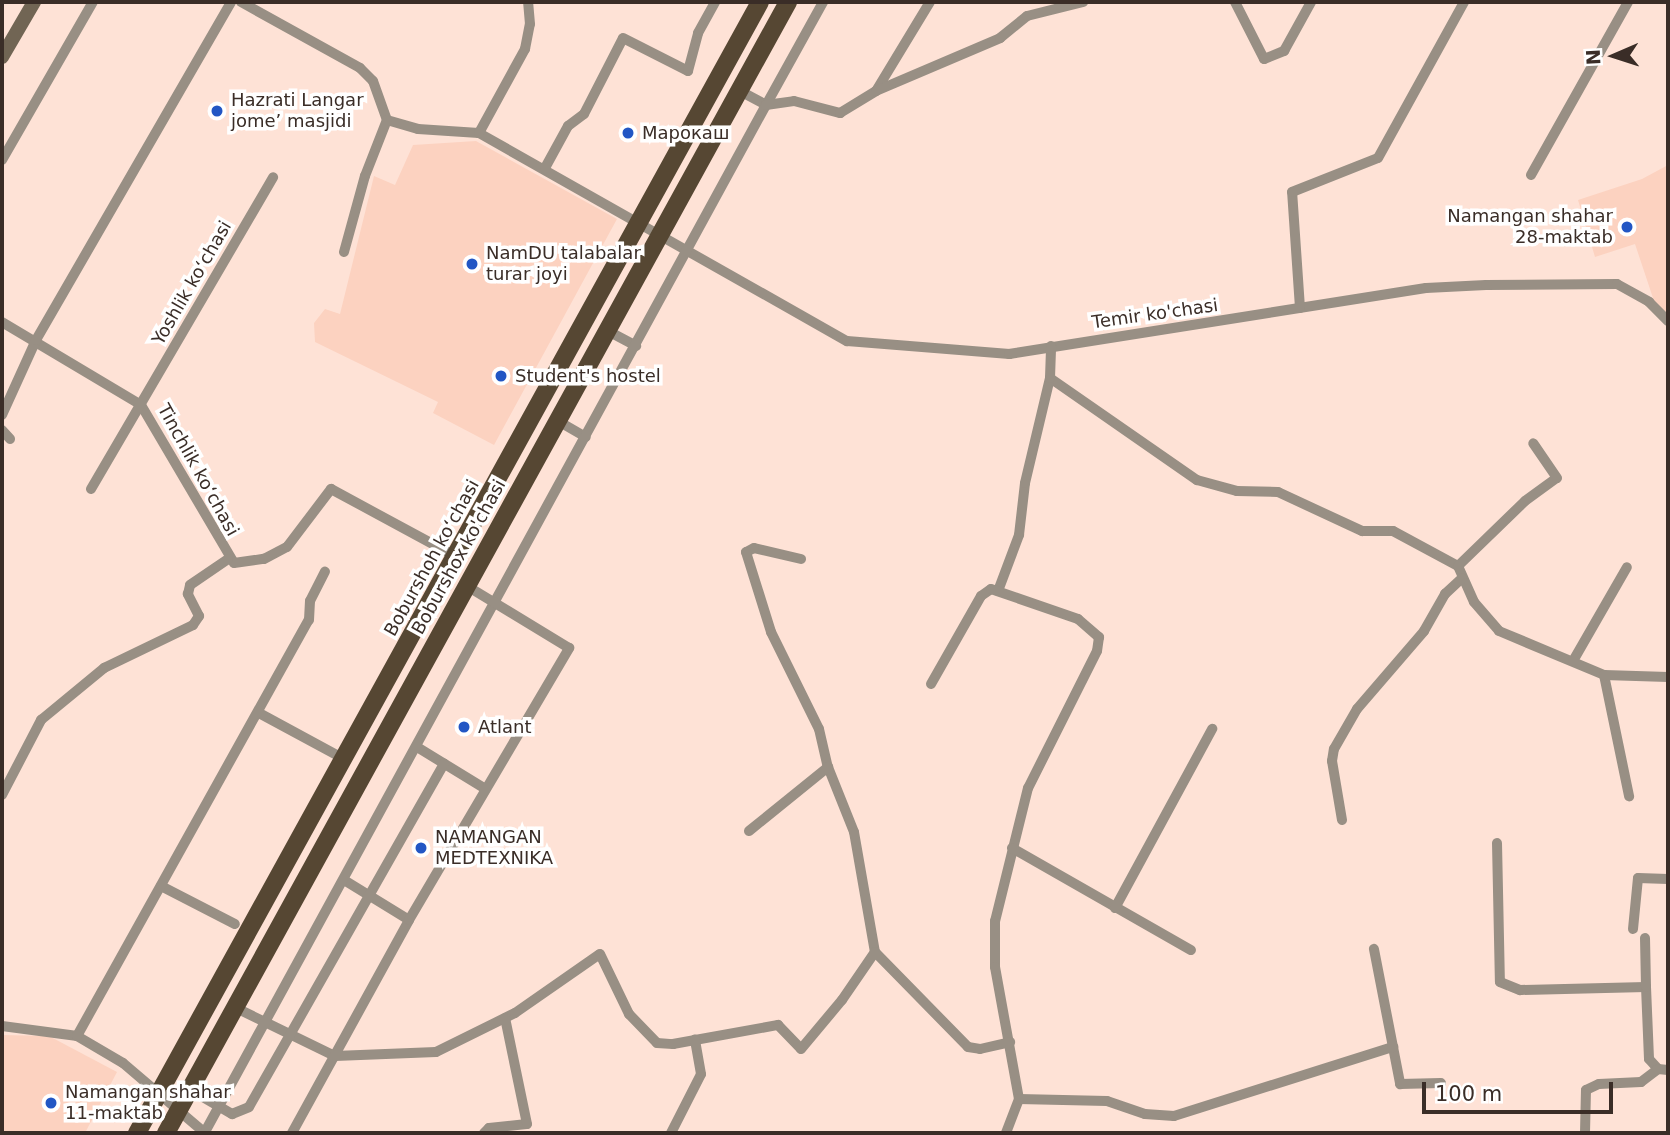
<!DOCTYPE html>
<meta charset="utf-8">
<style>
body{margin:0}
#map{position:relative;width:1670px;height:1135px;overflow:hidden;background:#fee2d6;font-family:"DejaVu Sans",sans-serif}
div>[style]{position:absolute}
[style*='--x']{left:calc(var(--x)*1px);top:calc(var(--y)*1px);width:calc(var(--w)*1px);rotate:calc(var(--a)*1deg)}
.built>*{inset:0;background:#fcd2c0}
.street>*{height:10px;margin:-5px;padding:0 5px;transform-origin:5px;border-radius:5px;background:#988f84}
.secondary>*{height:14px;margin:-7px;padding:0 7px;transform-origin:7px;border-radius:7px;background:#716554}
.primary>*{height:18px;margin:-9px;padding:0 9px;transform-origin:9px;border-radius:9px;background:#564733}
.dots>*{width:19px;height:19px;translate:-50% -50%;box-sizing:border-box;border:4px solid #fff;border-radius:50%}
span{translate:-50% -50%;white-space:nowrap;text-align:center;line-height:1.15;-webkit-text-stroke:7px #fff;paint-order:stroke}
.poi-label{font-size:18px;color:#3a2d27}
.left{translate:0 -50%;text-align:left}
.right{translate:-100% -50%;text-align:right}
.street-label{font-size:18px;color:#3a2d27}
.frame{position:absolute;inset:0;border:4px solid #3a2d27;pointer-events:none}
.north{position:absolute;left:1579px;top:21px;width:70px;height:70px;-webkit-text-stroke:5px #fff;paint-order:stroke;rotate:267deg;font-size:19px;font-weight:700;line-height:28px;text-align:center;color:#3a2d27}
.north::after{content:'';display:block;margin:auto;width:24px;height:32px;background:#3a2d27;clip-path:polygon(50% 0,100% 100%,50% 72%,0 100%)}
.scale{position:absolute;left:1422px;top:1082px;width:191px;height:32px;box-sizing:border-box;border:4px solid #3a2d27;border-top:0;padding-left:9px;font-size:21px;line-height:24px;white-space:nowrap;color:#3a2d27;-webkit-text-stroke:5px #fff;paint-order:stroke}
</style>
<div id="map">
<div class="built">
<div style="clip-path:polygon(476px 141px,617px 219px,494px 445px,433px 413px,438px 402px,315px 342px,314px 323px,325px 309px,340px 314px,374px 176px,395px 185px,413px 145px)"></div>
<div style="clip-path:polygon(1668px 165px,1668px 316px,1654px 301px,1635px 244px,1595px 257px,1578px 200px,1642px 179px)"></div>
<div style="clip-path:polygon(2px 1035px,49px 1036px,117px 1072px,85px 1133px,2px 1133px)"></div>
</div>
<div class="street">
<div style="--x:241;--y:2;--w:136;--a:29"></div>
<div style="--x:360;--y:68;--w:18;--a:45"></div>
<div style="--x:373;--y:81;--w:41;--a:70.3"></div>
<div style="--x:387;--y:120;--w:32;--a:16"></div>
<div style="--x:418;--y:129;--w:61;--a:3.8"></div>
<div style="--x:479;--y:133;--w:423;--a:29.5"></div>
<div style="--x:847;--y:341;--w:163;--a:4.6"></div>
<div style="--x:1009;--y:354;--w:422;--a:-9"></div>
<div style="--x:1426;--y:288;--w:60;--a:-2.9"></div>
<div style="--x:1486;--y:285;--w:131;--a:-0.4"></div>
<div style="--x:1617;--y:284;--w:37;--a:29"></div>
<div style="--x:1649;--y:302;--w:27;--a:45"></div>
<div style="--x:1235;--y:2;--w:64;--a:63"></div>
<div style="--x:1264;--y:59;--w:22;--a:-22"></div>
<div style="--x:1284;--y:51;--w:56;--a:-61.1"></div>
<div style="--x:740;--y:91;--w:30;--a:28"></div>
<div style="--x:766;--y:105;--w:118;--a:-61"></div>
<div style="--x:876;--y:91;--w:104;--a:-58.8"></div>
<div style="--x:479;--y:133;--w:96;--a:-61.3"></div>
<div style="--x:525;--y:49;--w:25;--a:-79"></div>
<div style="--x:530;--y:24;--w:22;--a:-95"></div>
<div style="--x:2;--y:160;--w:182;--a:-60.1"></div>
<div style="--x:545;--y:168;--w:48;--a:-61.3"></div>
<div style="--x:568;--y:126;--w:20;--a:-37"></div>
<div style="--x:584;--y:114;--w:85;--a:-62.8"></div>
<div style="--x:623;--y:38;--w:73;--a:26.9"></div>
<div style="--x:688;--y:71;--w:39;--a:-75"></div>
<div style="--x:698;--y:33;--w:35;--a:-61"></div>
<div style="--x:1531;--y:175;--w:198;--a:-60.7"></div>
<div style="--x:344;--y:252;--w:79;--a:-74.6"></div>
<div style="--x:365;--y:176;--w:60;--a:-68.6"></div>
<div style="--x:1300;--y:308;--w:116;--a:-93.9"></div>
<div style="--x:1292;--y:192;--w:92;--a:-21.6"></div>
<div style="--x:1378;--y:158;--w:178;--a:-61.1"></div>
<div style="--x:2;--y:322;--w:162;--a:30.8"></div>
<div style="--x:141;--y:405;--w:183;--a:59.5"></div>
<div style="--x:234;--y:563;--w:30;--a:-8"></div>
<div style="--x:264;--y:559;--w:26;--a:-28"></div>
<div style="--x:287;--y:547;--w:73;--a:-52.8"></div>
<div style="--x:331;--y:489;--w:143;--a:28.4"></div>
<div style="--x:608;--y:331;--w:32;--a:28"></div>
<div style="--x:1050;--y:378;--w:179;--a:34.8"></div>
<div style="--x:1197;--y:480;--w:41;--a:15.4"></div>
<div style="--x:1237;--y:491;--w:41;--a:1.4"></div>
<div style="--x:1278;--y:492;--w:93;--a:24.9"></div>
<div style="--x:1362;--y:531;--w:31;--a:0"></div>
<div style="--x:1393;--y:531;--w:74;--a:28.3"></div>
<div style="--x:1458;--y:566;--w:39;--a:66"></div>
<div style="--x:1474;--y:602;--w:38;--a:49"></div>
<div style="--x:1499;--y:631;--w:114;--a:22.7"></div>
<div style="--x:1604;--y:675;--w:124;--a:78.3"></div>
<div style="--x:2;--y:415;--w:82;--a:-65.6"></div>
<div style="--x:36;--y:340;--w:390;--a:-60"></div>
<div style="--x:558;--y:421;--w:32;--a:30"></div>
<div style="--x:2;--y:430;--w:12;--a:48"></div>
<div style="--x:91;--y:489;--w:361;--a:-59.7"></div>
<div style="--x:801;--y:559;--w:48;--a:-166.8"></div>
<div style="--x:754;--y:548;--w:9;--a:153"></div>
<div style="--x:746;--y:552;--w:84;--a:72.6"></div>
<div style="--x:771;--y:632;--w:108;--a:63.7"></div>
<div style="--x:819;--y:729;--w:39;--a:77"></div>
<div style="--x:828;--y:767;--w:70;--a:68.2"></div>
<div style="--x:854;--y:832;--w:122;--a:80.1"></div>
<div style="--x:1458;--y:566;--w:93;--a:-44.1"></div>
<div style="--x:1525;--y:501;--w:39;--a:-36"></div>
<div style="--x:1557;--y:478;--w:42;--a:-124.4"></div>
<div style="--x:998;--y:591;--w:60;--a:-69.4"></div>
<div style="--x:1019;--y:535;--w:52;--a:-83.4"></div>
<div style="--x:1025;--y:483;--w:108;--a:-76.6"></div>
<div style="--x:1050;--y:378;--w:32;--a:-88"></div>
<div style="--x:1573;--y:661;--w:108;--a:-60.1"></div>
<div style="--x:1604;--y:675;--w:64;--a:1.8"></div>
<div style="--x:931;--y:684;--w:101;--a:-60.4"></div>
<div style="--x:981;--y:596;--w:12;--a:-35"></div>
<div style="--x:991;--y:589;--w:92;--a:19"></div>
<div style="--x:1078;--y:619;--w:28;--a:41"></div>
<div style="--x:1099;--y:637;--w:14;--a:98"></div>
<div style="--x:1097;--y:651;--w:153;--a:116.7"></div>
<div style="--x:1028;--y:788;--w:137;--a:103.9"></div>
<div style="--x:995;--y:921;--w:46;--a:90"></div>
<div style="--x:995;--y:967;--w:134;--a:79.7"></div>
<div style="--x:1019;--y:1099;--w:36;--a:111"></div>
<div style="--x:259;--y:713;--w:97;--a:28.4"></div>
<div style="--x:417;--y:747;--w:79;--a:31.5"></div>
<div style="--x:2;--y:795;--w:85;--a:-62.5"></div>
<div style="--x:41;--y:720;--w:82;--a:-39.5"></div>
<div style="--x:104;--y:668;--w:99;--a:-25.8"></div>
<div style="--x:193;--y:625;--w:11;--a:-56"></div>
<div style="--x:199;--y:616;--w:25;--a:-117"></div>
<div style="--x:188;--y:594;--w:9;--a:-77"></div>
<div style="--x:190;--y:585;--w:46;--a:-34.4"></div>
<div style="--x:1342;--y:820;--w:60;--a:-99.6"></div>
<div style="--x:1332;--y:761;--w:12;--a:-81"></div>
<div style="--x:1334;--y:749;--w:46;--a:-60.1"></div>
<div style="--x:1357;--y:709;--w:103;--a:-49.3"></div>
<div style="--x:1424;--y:631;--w:43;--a:-60.4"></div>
<div style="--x:1445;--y:594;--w:23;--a:-43"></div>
<div style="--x:749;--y:831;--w:102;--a:-39"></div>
<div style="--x:1497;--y:843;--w:139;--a:88.8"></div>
<div style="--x:1500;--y:982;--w:22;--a:22"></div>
<div style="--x:1520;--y:990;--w:126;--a:-1.4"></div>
<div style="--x:1646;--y:987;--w:72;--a:87.6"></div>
<div style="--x:1649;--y:1059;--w:13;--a:48"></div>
<div style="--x:1658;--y:1069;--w:10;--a:6"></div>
<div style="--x:1012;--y:848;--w:206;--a:29.7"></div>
<div style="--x:344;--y:880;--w:76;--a:31.6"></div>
<div style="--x:161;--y:886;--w:83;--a:27.2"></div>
<div style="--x:1115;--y:908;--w:204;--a:-61.5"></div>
<div style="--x:1633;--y:929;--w:51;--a:-84.4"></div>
<div style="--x:1638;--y:878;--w:30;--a:2"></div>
<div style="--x:1645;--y:938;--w:49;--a:88.8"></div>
<div style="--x:234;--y:1007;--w:112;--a:25.9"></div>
<div style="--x:335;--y:1056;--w:101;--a:-2.3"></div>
<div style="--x:436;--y:1052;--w:88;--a:-26.3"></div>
<div style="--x:515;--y:1013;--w:103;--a:-34.8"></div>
<div style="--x:600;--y:954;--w:67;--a:64.2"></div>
<div style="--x:629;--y:1014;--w:40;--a:46"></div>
<div style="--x:657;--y:1043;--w:16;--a:4"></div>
<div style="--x:673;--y:1044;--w:107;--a:-10.3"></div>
<div style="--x:778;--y:1025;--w:33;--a:46"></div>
<div style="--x:801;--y:1049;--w:64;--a:-50.1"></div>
<div style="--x:842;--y:1000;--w:58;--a:-55.5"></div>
<div style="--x:875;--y:952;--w:133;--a:45.6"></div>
<div style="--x:968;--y:1047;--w:12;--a:9"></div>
<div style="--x:980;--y:1049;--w:31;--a:-13"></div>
<div style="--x:2;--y:1026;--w:76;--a:7.6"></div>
<div style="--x:77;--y:1036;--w:53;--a:30.4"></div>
<div style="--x:123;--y:1063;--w:108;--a:40.5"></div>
<div style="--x:77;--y:1036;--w:476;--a:-60.9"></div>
<div style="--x:309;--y:620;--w:19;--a:-87"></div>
<div style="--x:310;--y:601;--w:33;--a:-63"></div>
<div style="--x:1393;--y:1047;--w:38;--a:79"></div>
<div style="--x:1400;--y:1084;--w:41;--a:-1.4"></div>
<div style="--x:189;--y:1089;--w:50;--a:30.2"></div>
<div style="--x:232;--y:1114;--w:18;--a:-22"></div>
<div style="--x:249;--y:1107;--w:395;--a:-60.4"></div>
<div style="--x:1019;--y:1099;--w:88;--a:1.3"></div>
<div style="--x:1107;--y:1101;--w:40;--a:18.9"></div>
<div style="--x:1145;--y:1114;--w:29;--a:4"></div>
<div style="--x:1174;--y:1116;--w:230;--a:-17.5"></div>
<div style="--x:1393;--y:1047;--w:100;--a:-101"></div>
<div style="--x:206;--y:1130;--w:1168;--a:-61.35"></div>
<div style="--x:766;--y:105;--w:28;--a:-8"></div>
<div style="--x:794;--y:101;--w:48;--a:14.6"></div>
<div style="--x:840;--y:113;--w:42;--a:-31.4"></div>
<div style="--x:876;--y:91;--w:135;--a:-23.1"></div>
<div style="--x:1000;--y:38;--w:35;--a:-39"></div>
<div style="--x:1027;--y:16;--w:58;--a:-14"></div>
<div style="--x:292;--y:1133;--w:243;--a:-61.2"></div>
<div style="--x:409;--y:920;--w:316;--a:-59.5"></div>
<div style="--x:569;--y:648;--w:119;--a:-148.7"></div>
<div style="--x:484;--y:1133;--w:7;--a:-45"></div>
<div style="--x:489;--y:1128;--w:38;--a:-6"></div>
<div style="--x:527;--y:1124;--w:108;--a:-101.7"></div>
<div style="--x:671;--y:1133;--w:66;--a:-63"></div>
<div style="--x:701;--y:1074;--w:35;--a:-100"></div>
<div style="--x:1585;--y:1133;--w:43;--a:-88.7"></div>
<div style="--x:1586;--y:1090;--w:14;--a:-25"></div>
<div style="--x:1599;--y:1084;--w:42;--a:-2.7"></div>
<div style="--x:1641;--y:1082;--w:21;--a:-37"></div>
</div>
<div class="secondary">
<div style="--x:2;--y:57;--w:64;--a:-59.8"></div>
</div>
<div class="primary">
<div style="--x:137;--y:1133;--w:1291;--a:-61.15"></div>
<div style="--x:166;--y:1133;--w:1291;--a:-61.19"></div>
</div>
<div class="dots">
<div style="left:217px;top:111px;background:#2256c4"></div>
<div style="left:628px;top:133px;background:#2256c4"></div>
<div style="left:1627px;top:227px;background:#2256c4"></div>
<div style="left:472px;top:264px;background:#2256c4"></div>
<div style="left:501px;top:376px;background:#2256c4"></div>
<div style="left:464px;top:727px;background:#2256c4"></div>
<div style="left:421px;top:848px;background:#2256c4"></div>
<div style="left:51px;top:1103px;background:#2256c4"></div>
</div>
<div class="poi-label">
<span class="left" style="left:231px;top:111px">Hazrati Langar<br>jome’ masjidi</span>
<span class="left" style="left:642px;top:133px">Марокаш</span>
<span class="right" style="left:1613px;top:227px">Namangan shahar<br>28-maktab</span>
<span class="left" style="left:486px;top:264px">NamDU talabalar<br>turar joyi</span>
<span class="left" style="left:515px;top:376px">Student's hostel</span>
<span class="left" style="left:478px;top:727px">Atlant</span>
<span class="left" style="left:435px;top:848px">NAMANGAN<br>MEDTEXNIKA</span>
<span class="left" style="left:65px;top:1103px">Namangan shahar<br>11-maktab</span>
</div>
<div class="street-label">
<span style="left:192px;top:283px;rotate:-60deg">Yoshlik koʻchasi</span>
<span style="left:1155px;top:314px;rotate:-8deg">Temir ko'chasi</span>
<span style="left:198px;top:470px;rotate:61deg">Tinchlik koʻchasi</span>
<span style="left:459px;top:557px;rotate:-61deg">Boburshox ko'chasi</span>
<span style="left:432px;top:558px;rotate:-61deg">Boburshoh koʻchasi</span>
</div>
<div class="frame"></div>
<div class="north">N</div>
<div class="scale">100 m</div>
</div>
